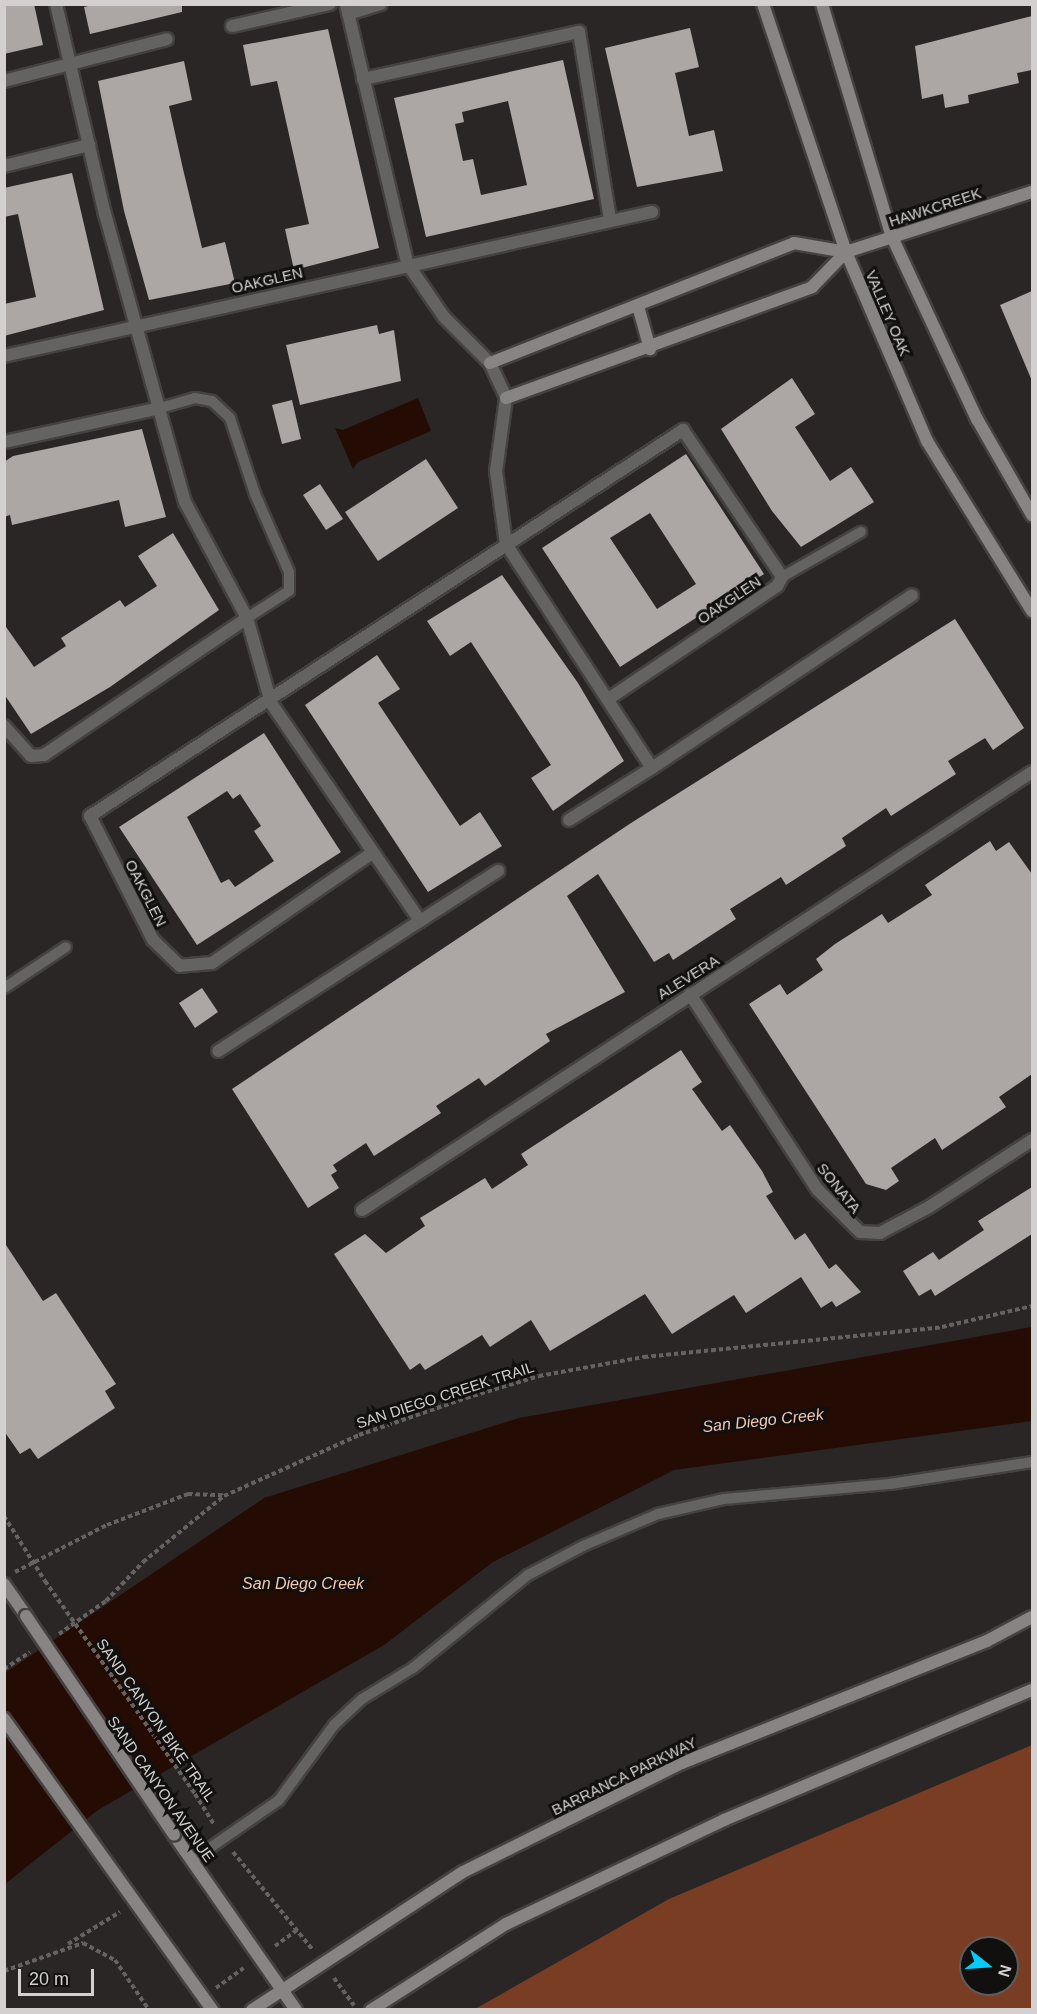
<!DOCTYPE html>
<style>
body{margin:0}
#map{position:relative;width:1037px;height:2014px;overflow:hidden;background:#2a2625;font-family:Helvetica,sans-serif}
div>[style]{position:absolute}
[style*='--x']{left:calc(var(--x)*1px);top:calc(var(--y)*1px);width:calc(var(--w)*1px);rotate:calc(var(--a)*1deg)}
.green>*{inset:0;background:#793d24}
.water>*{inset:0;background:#240b03}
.building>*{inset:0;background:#aca6a4}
.path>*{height:4px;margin-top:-2px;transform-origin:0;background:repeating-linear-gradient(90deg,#666261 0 4.5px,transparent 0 7.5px)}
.roads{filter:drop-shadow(2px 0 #454140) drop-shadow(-2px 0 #454140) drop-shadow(0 2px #454140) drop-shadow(0 -2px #454140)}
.lane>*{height:10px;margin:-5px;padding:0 5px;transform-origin:5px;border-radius:5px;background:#656362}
.street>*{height:12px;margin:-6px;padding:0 6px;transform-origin:6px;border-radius:6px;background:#656362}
.secondary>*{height:12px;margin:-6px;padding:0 6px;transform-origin:6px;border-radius:6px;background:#888483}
.path-bridge>*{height:4px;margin-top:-2px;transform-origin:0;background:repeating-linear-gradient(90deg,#666261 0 4.5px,transparent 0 7.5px)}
.bridges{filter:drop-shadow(2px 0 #454140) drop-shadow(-2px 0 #454140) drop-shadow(0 2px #454140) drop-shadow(0 -2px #454140)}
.secondary-bridge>*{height:12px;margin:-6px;padding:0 6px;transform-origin:6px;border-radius:6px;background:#888483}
span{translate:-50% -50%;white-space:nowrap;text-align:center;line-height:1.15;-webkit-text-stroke:6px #11100f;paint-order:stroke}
.street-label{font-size:15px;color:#d3d0cf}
.water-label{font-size:16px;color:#f5c7b4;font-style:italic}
.frame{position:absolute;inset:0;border:6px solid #d3d0cf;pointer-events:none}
.north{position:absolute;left:959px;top:1936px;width:60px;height:60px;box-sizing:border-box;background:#11100f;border:2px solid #5f5d5c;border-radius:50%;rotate:107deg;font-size:16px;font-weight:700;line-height:24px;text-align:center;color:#d3d0cf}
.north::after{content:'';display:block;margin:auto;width:21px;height:27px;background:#05cbf9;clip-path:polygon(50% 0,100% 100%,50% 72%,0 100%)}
.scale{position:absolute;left:18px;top:1969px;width:76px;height:27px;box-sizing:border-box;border:3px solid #d3d0cf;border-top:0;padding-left:8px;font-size:18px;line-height:21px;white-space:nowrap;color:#d3d0cf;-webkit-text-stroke:4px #11100f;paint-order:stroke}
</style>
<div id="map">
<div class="green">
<div style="clip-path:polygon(evenodd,1032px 1745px,1032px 2009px,475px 2009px,669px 1899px,1032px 1745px,971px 1948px,1007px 1948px,1007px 1984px,971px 1984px,971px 1948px)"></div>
</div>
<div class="water">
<div style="clip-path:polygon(418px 398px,431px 431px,358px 462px,353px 469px,335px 428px,343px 430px)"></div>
<div style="clip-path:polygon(1032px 1327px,1032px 1421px,674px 1470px,493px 1562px,384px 1645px,98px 1810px,5px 1884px,5px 1673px,264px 1498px,519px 1418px)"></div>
</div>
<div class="building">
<div style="clip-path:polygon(4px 4px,34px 4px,43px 45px,4px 54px)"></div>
<div style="clip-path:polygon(97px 4px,182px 4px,182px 12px,90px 34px,84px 7px)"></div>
<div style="clip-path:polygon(1032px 16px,1032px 70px,1017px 73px,1019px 83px,968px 95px,969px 103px,945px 108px,943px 94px,922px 99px,915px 46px)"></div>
<div style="clip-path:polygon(690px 28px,699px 67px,675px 73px,689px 136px,714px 130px,723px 171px,637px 187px,605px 48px)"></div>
<div style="clip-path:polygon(328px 29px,379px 248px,294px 270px,285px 229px,309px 224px,277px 81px,251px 86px,243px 45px)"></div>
<div style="clip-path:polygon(evenodd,563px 60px,594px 199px,426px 237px,394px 98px,563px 60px,508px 101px,527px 185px,481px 195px,473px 159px,463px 161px,455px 124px,464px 122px,462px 112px,508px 101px)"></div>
<div style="clip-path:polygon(184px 61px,192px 100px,169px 106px,183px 169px,202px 248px,225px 242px,235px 283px,149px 300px,124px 211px,98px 81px)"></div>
<div style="clip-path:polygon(72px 173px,104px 310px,4px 336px,4px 304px,36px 297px,18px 214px,4px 217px,4px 188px)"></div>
<div style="clip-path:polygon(1032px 291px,1032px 381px,1000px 305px)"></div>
<div style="clip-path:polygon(377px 325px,379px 334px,394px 330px,401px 381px,300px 405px,286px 345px)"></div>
<div style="clip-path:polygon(792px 378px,815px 414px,795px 427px,830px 481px,851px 467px,874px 502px,801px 547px,772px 511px,721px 429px)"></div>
<div style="clip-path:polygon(292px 400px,301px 439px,282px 444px,272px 405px)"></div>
<div style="clip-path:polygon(142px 429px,166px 517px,125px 527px,119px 500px,12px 525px,10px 515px,4px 517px,4px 462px,13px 456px)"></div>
<div style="clip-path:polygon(evenodd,686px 454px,764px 574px,620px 667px,542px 548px,686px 454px,650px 513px,696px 584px,657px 609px,610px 538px,650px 513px)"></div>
<div style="clip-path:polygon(426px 459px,458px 508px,378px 561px,345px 512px)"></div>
<div style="clip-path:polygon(320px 484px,343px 519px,326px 530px,303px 495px)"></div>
<div style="clip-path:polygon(173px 533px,219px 610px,110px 687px,31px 734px,4px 694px,4px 624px,34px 667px,66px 646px,61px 638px,120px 600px,125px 607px,157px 586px,138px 556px)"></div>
<div style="clip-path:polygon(502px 575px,578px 683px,624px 761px,553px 811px,531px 778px,551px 765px,471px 642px,450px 656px,427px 621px)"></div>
<div style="clip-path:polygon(955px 619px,1024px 728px,993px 750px,985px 738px,948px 761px,956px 774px,891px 816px,886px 808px,842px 838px,846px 846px,786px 885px,781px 877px,730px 909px,736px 919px,673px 960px,669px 953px,654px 962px,598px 874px,567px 896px,625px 992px,546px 1034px,550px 1041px,485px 1086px,479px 1078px,436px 1106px,441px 1113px,374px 1156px,366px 1143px,333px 1165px,337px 1171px,331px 1175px,339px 1188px,308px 1208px,232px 1089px,631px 823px)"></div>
<div style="clip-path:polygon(377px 655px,400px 689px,378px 703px,460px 826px,480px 812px,502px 846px,428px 892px,305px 705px)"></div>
<div style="clip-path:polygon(evenodd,264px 733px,341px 852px,197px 945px,119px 827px,264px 733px,227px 791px,233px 799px,240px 794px,261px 826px,254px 831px,274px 861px,235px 887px,229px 879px,221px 883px,187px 817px,227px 791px)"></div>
<div style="clip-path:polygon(990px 841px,996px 851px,1009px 842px,1032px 874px,1032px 1074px,999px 1097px,1006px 1107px,942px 1150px,935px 1138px,891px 1168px,899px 1181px,886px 1190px,866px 1184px,749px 1004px,780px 984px,787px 995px,823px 970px,816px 959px,835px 944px,882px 914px,888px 923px,932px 895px,925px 885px)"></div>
<div style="clip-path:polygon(202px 988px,218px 1012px,195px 1028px,179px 1003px)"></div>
<div style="clip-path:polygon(681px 1050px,702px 1082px,692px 1089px,722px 1131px,730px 1125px,762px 1171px,773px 1192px,766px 1196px,795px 1240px,805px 1233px,829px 1269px,836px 1264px,861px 1292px,836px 1307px,832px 1301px,821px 1308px,801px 1277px,746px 1313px,734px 1295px,672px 1334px,645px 1294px,550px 1351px,531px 1320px,490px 1347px,482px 1335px,425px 1370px,420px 1363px,410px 1370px,334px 1254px,365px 1234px,386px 1253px,425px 1226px,420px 1218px,485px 1178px,492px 1189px,528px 1165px,521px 1154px)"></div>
<div style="clip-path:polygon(1032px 1187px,1032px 1234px,935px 1296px,931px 1289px,919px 1296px,903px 1271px,933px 1252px,939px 1260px,984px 1230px,978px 1221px)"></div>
<div style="clip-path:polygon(4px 1242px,43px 1301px,56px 1293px,116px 1384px,105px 1391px,115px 1408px,38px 1459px,30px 1448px,20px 1454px,4px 1431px)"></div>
</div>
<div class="path">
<div style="--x:4;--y:1516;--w:77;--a:57.8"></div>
<div style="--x:15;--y:1572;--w:103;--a:-27.1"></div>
<div style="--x:107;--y:1525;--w:87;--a:-20.9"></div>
<div style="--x:188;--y:1494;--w:35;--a:2"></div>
<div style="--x:59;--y:1634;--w:57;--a:-35.1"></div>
<div style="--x:106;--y:1601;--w:54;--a:-46.5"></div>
<div style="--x:143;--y:1562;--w:104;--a:-39.2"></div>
<div style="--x:224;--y:1496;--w:148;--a:-24.3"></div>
<div style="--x:359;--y:1435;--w:113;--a:-19.1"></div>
<div style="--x:466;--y:1398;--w:76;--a:-16.8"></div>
<div style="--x:539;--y:1376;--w:107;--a:-10.3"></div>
<div style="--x:644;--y:1357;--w:300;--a:-5.7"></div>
<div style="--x:942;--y:1327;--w:92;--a:-13.1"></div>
<div style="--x:4;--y:1669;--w:31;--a:-33"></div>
<div style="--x:195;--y:1794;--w:36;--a:58"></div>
<div style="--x:233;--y:1852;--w:127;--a:50.8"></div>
<div style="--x:68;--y:1944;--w:61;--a:-31.6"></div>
<div style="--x:275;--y:1946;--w:29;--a:-36"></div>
<div style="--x:4;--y:1971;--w:84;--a:-19.5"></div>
<div style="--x:83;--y:1943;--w:36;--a:28"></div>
<div style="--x:115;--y:1960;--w:60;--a:55.8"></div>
<div style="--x:334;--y:1978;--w:34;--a:54"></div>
<div style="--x:216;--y:1988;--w:34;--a:-36"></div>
</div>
<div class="roads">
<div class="lane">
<div style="--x:160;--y:408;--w:36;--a:-16"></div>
<div style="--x:195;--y:398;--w:17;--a:10"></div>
<div style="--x:212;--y:401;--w:25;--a:43"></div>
<div style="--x:230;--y:418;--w:80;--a:71.8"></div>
<div style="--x:255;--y:494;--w:85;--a:66.4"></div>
<div style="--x:289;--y:572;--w:19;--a:90"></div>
<div style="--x:289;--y:591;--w:50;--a:147.3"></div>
<div style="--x:782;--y:577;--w:91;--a:-29.7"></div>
<div style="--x:4;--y:988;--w:74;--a:-33.5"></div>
<div style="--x:191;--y:1861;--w:107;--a:-34.7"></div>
<div style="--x:279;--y:1800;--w:93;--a:-53.7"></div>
<div style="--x:334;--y:1725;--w:38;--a:-43"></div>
<div style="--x:362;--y:1699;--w:60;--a:-31.3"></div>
<div style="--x:413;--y:1668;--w:148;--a:-39"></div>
<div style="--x:528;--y:1575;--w:64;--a:-27.8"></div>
<div style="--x:585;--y:1545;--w:79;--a:-23"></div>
<div style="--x:658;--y:1514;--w:68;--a:-12.8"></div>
<div style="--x:724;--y:1499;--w:167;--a:-5.2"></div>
<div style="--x:890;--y:1484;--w:144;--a:-8.8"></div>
</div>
<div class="street">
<div style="--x:56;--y:4;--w:216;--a:76.9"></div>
<div style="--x:105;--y:214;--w:299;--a:74.5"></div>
<div style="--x:185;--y:502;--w:132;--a:61.9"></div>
<div style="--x:247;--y:618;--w:88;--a:74.2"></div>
<div style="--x:271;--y:703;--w:264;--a:55.6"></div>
<div style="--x:420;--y:921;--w:240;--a:147.2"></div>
<div style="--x:346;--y:4;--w:266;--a:76.7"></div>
<div style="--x:407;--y:263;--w:65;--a:55.6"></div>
<div style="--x:444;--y:317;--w:65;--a:45"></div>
<div style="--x:490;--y:363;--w:38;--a:65"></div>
<div style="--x:506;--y:398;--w:74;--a:97.8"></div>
<div style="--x:496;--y:471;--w:74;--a:82.2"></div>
<div style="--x:506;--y:544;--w:267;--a:56.9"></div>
<div style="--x:652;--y:768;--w:312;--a:-33.6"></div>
<div style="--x:348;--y:14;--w:34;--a:-17"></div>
<div style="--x:232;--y:26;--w:100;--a:-12.7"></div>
<div style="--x:363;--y:79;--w:221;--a:-12.3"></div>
<div style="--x:579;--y:32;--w:191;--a:80.6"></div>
<div style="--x:4;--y:81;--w:168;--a:-14.4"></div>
<div style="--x:4;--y:166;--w:88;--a:-13.9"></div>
<div style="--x:4;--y:356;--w:664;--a:-12.53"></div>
<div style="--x:4;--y:442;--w:160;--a:-12.3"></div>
<div style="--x:4;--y:726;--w:40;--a:48"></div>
<div style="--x:31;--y:756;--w:13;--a:-4"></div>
<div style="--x:44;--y:755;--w:245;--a:-34"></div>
<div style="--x:569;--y:820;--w:98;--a:-32.1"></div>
<div style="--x:372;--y:853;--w:194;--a:145.5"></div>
<div style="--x:212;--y:963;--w:32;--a:175"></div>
<div style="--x:180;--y:966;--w:37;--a:-136"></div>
<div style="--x:153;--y:940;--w:139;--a:-116.9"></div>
<div style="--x:90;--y:816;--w:708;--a:-33.06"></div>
<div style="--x:683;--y:430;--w:177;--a:56"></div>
<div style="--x:782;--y:577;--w:10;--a:119"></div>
<div style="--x:777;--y:586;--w:201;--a:146.2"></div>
<div style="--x:420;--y:921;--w:93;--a:-32.7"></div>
<div style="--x:690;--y:994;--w:234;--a:56.9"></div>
<div style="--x:818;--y:1190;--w:59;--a:45"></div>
<div style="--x:860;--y:1232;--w:20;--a:3"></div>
<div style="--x:880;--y:1233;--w:55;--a:-28"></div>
<div style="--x:929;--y:1207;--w:123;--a:-33"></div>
<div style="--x:362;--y:1210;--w:800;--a:-33.17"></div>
</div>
<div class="secondary">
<div style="--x:763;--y:4;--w:262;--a:71.5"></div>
<div style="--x:846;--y:252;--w:206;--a:66.8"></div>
<div style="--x:927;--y:441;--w:200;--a:58.3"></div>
<div style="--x:822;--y:4;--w:243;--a:73.3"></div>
<div style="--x:892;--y:237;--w:201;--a:65"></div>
<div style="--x:977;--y:419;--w:111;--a:60.2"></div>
<div style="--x:638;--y:306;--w:45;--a:74.4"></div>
<div style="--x:490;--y:363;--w:327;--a:-21.5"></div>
<div style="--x:794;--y:243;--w:53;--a:9.8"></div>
<div style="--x:846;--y:252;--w:195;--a:-17.9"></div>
<div style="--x:506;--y:398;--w:326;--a:-19.9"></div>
<div style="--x:812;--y:287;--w:49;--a:-45.8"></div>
<div style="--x:4;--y:1584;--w:39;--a:55"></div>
<div style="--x:4;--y:1719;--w:358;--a:54.4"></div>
<div style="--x:174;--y:1835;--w:213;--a:55.1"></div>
<div style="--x:252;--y:2010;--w:252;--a:-33.2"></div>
<div style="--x:463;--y:1872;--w:245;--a:-26.5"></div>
<div style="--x:682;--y:1763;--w:328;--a:-21.8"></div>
<div style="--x:987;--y:1641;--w:51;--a:-28.1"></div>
<div style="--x:371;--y:2010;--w:160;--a:-32.5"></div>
<div style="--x:506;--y:1924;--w:242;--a:-25.5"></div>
<div style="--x:724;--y:1820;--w:334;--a:-22.9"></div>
</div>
</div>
<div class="path-bridge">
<div style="--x:45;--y:1581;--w:261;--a:54.8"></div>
</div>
<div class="bridges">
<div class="secondary-bridge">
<div style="--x:26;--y:1616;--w:264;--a:55.9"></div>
</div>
</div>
<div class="street-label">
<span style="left:935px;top:207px;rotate:-18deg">HAWKCREEK</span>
<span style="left:267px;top:280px;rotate:-13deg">OAKGLEN</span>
<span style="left:888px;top:313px;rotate:67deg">VALLEY OAK</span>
<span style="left:729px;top:600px;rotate:-34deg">OAKGLEN</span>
<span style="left:146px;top:893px;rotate:63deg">OAKGLEN</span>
<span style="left:688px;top:977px;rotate:-32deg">ALEVERA</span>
<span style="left:839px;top:1188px;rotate:51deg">SONATA</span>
<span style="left:445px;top:1395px;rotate:-18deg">SAN DIEGO CREEK TRAIL</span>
<span style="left:156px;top:1720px;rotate:55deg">SAND CANYON BIKE TRAIL</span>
<span style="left:624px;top:1776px;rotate:-26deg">BARRANCA PARKWAY</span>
<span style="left:161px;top:1789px;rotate:55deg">SAND CANYON AVENUE</span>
</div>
<div class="water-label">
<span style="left:763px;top:1421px;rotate:-6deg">San Diego Creek</span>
<span style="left:303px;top:1584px">San Diego Creek</span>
</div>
<div class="frame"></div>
<div class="north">N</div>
<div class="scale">20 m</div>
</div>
